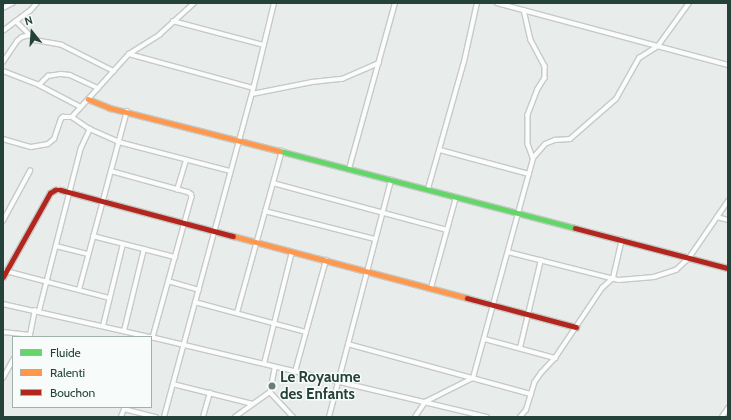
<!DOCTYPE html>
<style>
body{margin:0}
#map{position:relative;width:731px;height:420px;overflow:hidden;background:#e8edeb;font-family:Cabin,sans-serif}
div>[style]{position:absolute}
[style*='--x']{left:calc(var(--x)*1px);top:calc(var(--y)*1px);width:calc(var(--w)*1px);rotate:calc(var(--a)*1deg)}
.roads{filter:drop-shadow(1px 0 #c5cac8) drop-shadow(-1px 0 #c5cac8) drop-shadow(0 1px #c5cac8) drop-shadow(0 -1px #c5cac8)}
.street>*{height:3.5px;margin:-1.75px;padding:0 1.75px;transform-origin:1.75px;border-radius:1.75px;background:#fcfcfc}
.fast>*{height:4.5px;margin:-2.25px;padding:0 2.25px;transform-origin:2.25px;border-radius:2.25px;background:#63d668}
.slow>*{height:4.5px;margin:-2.25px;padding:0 2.25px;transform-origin:2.25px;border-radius:2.25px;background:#ff974d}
.jam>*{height:4.5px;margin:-2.25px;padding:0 2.25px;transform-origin:2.25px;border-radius:2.25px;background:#b3261e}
.dots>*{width:11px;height:11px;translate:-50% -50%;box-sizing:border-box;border:2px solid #f7fbf9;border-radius:50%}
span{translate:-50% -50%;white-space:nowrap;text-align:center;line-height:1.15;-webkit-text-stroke:3px #f7fbf9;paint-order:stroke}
.poi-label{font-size:15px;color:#24423a;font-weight:700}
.left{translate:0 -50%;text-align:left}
.frame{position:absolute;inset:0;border:4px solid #24423a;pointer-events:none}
.legend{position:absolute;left:12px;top:336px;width:140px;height:72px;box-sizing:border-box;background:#f7fbf9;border:1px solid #a3b1ad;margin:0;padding:5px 7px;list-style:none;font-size:12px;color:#24423a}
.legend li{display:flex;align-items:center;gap:8px;height:20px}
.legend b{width:20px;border:1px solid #a3b1ad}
.north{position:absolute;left:12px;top:12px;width:40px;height:40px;-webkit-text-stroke:3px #f7fbf9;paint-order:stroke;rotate:343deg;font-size:11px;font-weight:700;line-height:16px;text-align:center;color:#24423a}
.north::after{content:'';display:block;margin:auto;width:14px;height:18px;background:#24423a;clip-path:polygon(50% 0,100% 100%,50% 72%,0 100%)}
</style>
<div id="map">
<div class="roads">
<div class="street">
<div style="--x:497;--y:3;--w:239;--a:15"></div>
<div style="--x:3;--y:8;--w:11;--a:-27"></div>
<div style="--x:524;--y:10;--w:31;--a:77"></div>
<div style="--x:531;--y:40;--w:30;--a:62"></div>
<div style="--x:545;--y:66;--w:12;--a:90"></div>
<div style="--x:545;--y:78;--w:13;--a:122"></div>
<div style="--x:538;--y:89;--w:28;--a:111"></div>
<div style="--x:528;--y:115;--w:29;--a:90"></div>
<div style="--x:528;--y:144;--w:15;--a:70"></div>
<div style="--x:16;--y:21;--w:27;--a:45"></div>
<div style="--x:35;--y:40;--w:27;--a:10"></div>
<div style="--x:62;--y:45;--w:58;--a:26.6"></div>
<div style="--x:173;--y:21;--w:94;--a:14.8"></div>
<div style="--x:3;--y:31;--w:34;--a:-37"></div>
<div style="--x:30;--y:11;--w:11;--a:-49"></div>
<div style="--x:129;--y:54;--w:129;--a:15.3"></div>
<div style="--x:3;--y:62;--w:25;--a:-56"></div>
<div style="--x:17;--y:41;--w:6;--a:-39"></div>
<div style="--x:22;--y:37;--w:9;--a:-13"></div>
<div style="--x:3;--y:71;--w:39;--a:21"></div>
<div style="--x:39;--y:85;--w:47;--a:27.6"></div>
<div style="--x:39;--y:85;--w:13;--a:-45"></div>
<div style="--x:48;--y:76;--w:13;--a:-9"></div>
<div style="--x:61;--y:74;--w:9;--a:6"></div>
<div style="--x:70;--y:75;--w:31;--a:25"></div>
<div style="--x:252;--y:94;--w:61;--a:-11.3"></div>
<div style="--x:312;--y:82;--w:30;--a:-6"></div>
<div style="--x:342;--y:79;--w:40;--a:-23.4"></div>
<div style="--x:72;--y:117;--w:85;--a:-47.9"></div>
<div style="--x:129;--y:54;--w:36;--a:-32"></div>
<div style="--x:159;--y:35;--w:47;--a:-42.4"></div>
<div style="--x:3;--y:139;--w:29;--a:16"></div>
<div style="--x:31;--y:147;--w:17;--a:-10"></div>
<div style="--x:48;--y:144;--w:8;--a:-40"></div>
<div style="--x:54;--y:139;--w:21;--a:-71"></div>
<div style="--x:61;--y:119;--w:3;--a:-45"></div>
<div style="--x:63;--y:117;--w:9;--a:0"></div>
<div style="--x:72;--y:117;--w:22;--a:34"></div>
<div style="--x:90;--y:129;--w:32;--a:24"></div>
<div style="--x:119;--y:142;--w:115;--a:14.6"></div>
<div style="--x:440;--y:150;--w:92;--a:15.1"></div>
<div style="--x:349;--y:169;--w:172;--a:-74.5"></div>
<div style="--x:111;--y:171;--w:80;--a:15.3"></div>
<div style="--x:188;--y:192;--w:4;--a:34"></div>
<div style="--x:191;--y:194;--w:3;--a:72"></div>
<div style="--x:192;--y:197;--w:146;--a:105.5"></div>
<div style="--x:273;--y:183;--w:180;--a:15.1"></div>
<div style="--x:428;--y:189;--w:132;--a:-74.2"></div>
<div style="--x:464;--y:62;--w:60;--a:-77.6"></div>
<div style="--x:177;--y:190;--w:31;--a:-73"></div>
<div style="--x:265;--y:211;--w:114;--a:14.3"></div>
<div style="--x:717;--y:217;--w:11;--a:15"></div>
<div style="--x:3;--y:221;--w:57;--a:-61.6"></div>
<div style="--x:93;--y:236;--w:85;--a:14.4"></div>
<div style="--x:56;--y:246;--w:33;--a:14"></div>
<div style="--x:508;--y:252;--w:114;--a:14.2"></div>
<div style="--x:619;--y:280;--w:35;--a:-5"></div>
<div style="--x:654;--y:277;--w:23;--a:-18"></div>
<div style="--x:676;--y:270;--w:18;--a:-43"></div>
<div style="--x:689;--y:258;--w:69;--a:-55.6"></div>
<div style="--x:6;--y:271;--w:107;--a:14.6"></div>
<div style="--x:168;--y:281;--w:32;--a:16"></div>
<div style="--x:431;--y:288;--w:94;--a:-74.6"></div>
<div style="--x:79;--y:290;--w:185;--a:-75"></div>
<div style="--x:195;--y:302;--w:115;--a:15.1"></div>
<div style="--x:3;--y:304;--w:151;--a:12.7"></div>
<div style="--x:39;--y:311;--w:168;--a:-75.6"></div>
<div style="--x:81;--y:148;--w:21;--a:-65"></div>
<div style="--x:237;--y:313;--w:168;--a:-74.5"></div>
<div style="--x:103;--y:326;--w:84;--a:-76.3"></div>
<div style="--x:124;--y:331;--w:84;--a:-76.3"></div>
<div style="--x:3;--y:332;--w:27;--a:6"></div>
<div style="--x:30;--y:335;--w:25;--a:-79"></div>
<div style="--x:151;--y:337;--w:345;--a:13.4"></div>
<div style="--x:485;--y:339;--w:73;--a:15.2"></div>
<div style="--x:348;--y:344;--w:190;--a:15.3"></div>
<div style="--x:520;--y:348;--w:90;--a:-76.6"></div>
<div style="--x:264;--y:364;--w:115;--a:-76"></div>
<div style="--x:295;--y:372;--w:116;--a:-74.5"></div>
<div style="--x:3;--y:378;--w:21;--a:-61"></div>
<div style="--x:173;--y:384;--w:82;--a:14"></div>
<div style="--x:270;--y:392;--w:34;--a:47"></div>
<div style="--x:121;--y:417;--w:9;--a:-69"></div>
<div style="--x:124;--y:409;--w:33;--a:14"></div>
<div style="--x:164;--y:417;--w:335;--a:-74.8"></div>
<div style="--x:252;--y:94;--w:94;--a:-76.4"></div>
<div style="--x:203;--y:417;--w:25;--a:-74"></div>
<div style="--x:235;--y:417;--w:43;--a:-35.5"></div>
<div style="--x:270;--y:392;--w:25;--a:-79"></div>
<div style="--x:329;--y:417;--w:245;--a:-75.3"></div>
<div style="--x:415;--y:417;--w:18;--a:-56"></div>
<div style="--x:425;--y:402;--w:54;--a:-26.6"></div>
<div style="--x:473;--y:378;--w:228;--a:-74.7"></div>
<div style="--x:533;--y:158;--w:18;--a:-49"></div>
<div style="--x:545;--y:144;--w:11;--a:-22"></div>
<div style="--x:555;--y:140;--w:15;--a:-4"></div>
<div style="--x:570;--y:139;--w:61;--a:-41"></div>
<div style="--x:616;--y:99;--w:47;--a:-60.7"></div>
<div style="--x:639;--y:58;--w:22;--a:-32"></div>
<div style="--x:658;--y:46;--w:53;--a:-54.2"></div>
<div style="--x:520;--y:417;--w:9;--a:-49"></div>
<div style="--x:526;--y:410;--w:28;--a:-73"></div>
<div style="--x:534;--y:383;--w:12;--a:-55"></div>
<div style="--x:541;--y:373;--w:21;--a:-47"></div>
<div style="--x:555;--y:358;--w:84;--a:-56.1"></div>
<div style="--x:602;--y:288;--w:15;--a:-42"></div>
<div style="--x:613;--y:278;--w:39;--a:-77"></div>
<div style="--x:722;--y:417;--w:11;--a:-56"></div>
</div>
<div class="fast">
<div style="--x:280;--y:151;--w:305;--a:14.6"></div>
</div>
<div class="slow">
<div style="--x:88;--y:99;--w:24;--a:22"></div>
<div style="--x:110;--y:108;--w:175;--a:14.2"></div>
<div style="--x:233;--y:236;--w:242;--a:14.8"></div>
</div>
<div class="jam">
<div style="--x:575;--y:228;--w:158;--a:14.7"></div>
<div style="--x:3;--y:277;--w:96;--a:-60.8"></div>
<div style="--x:50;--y:193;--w:6;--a:-31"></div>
<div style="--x:55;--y:190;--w:6;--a:0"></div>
<div style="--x:61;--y:190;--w:178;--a:15"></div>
<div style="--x:467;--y:298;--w:113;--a:14.9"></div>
</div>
</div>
<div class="dots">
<div style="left:272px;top:386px;background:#697e78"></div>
</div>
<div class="poi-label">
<span class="left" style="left:280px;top:386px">Le Royaume<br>des Enfants</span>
</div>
<div class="frame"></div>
<ul class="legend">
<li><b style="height:5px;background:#63d668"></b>Fluide</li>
<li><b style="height:5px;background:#ff974d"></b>Ralenti</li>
<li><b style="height:5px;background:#b3261e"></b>Bouchon</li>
</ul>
<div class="north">N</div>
</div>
